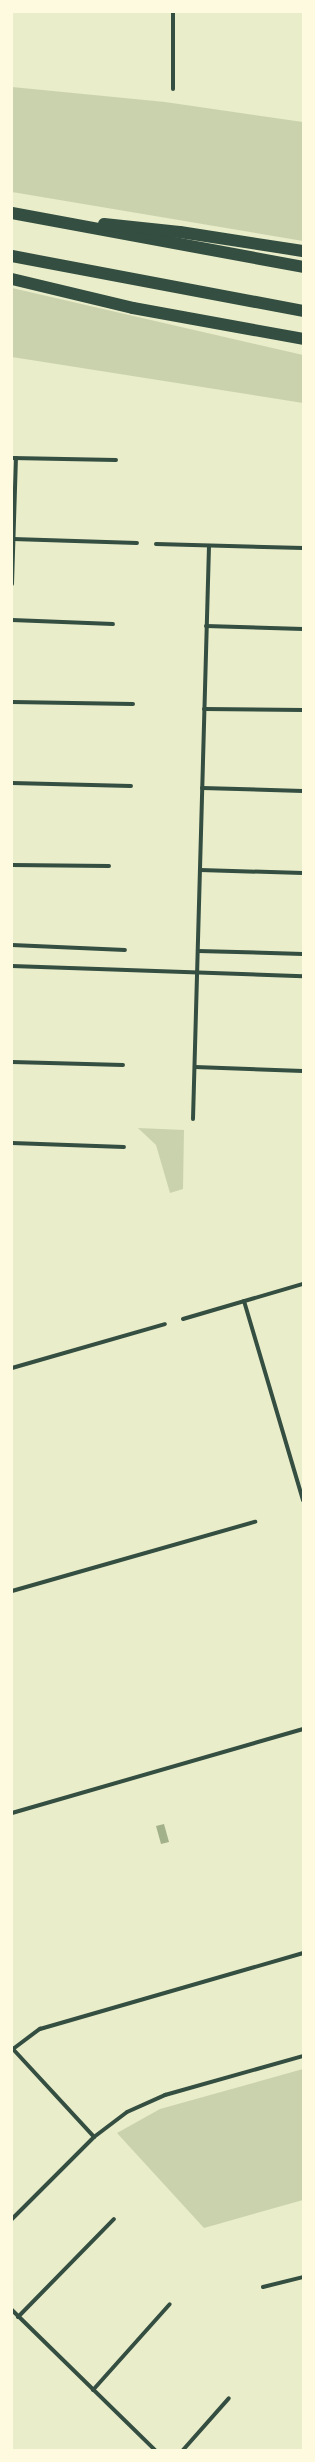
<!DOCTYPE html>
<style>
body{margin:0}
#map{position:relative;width:315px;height:2462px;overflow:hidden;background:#e9edc9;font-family:Barlow,sans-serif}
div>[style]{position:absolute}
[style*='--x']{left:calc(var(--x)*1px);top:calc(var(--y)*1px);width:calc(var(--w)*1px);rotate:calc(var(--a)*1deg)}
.green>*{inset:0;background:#cad2ad}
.water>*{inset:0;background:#a3b18a}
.minor>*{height:4px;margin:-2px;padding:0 2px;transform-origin:2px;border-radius:2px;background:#344e41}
.motorway>*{height:12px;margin:-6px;padding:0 6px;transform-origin:6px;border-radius:6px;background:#344e41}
span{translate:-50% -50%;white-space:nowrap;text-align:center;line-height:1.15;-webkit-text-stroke:4px #fefae0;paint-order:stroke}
.frame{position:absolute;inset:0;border:13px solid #fefae0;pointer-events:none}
</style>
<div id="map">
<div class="green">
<div style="clip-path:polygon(12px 87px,165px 102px,303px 122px,303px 241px,12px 192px)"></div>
<div style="clip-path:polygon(12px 288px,303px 355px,303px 403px,12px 357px)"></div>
<div style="clip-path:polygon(138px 1128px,184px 1130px,183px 1189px,170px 1193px,156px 1145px)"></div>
<div style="clip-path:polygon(303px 2069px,303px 2200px,204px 2228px,117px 2133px,160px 2109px)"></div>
</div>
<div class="water">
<div style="clip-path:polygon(164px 1824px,169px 1842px,161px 1844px,156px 1826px)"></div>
</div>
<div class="minor">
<div style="--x:173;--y:12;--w:77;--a:90"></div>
<div style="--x:12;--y:458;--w:104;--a:1.1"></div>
<div style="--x:13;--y:539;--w:124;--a:1.8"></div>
<div style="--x:156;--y:544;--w:147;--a:1.6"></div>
<div style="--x:12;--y:584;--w:126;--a:-88.2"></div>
<div style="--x:12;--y:620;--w:101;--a:2.3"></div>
<div style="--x:206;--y:626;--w:97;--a:1.8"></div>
<div style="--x:12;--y:702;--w:121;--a:0.9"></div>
<div style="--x:204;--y:709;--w:99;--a:0.6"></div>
<div style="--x:12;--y:783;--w:119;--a:1.4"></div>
<div style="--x:202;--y:788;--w:101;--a:1.7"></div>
<div style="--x:12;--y:865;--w:97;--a:0.6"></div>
<div style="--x:200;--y:870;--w:103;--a:1.7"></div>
<div style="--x:12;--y:945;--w:113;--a:2.5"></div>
<div style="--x:198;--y:951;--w:105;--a:1.6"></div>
<div style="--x:12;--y:966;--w:291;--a:2"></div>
<div style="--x:12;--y:1062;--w:111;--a:1.5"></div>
<div style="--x:195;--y:1067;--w:108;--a:2.1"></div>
<div style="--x:193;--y:1119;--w:573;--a:-88.4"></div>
<div style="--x:12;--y:1143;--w:112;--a:2"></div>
<div style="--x:244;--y:1301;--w:208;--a:73.5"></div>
<div style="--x:183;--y:1319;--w:125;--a:-16.3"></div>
<div style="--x:12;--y:1368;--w:159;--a:-16"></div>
<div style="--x:12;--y:1591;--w:253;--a:-15.9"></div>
<div style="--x:12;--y:1813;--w:303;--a:-16.1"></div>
<div style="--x:12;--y:2048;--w:121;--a:47.3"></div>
<div style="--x:13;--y:2049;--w:34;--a:-37"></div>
<div style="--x:40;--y:2029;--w:274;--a:-16.1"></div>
<div style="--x:12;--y:2219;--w:116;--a:-45"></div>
<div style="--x:94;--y:2137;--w:41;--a:-37.1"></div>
<div style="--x:127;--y:2112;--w:42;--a:-24.1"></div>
<div style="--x:165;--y:2095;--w:143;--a:-15.8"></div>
<div style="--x:263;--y:2287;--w:41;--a:-14"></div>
<div style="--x:12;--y:2310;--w:200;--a:44.4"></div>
<div style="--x:18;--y:2317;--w:137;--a:-45.6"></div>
<div style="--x:93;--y:2390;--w:115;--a:-48.2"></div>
<div style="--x:183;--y:2450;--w:69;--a:-48.5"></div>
</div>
<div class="motorway">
<div style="--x:12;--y:213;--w:296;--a:10.5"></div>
<div style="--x:104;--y:224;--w:76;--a:6"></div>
<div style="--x:180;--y:232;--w:124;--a:8.8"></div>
<div style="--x:12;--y:256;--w:296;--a:10.7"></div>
<div style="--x:12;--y:279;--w:124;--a:13.5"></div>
<div style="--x:133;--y:308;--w:173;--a:10.3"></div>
</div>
<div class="frame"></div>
</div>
